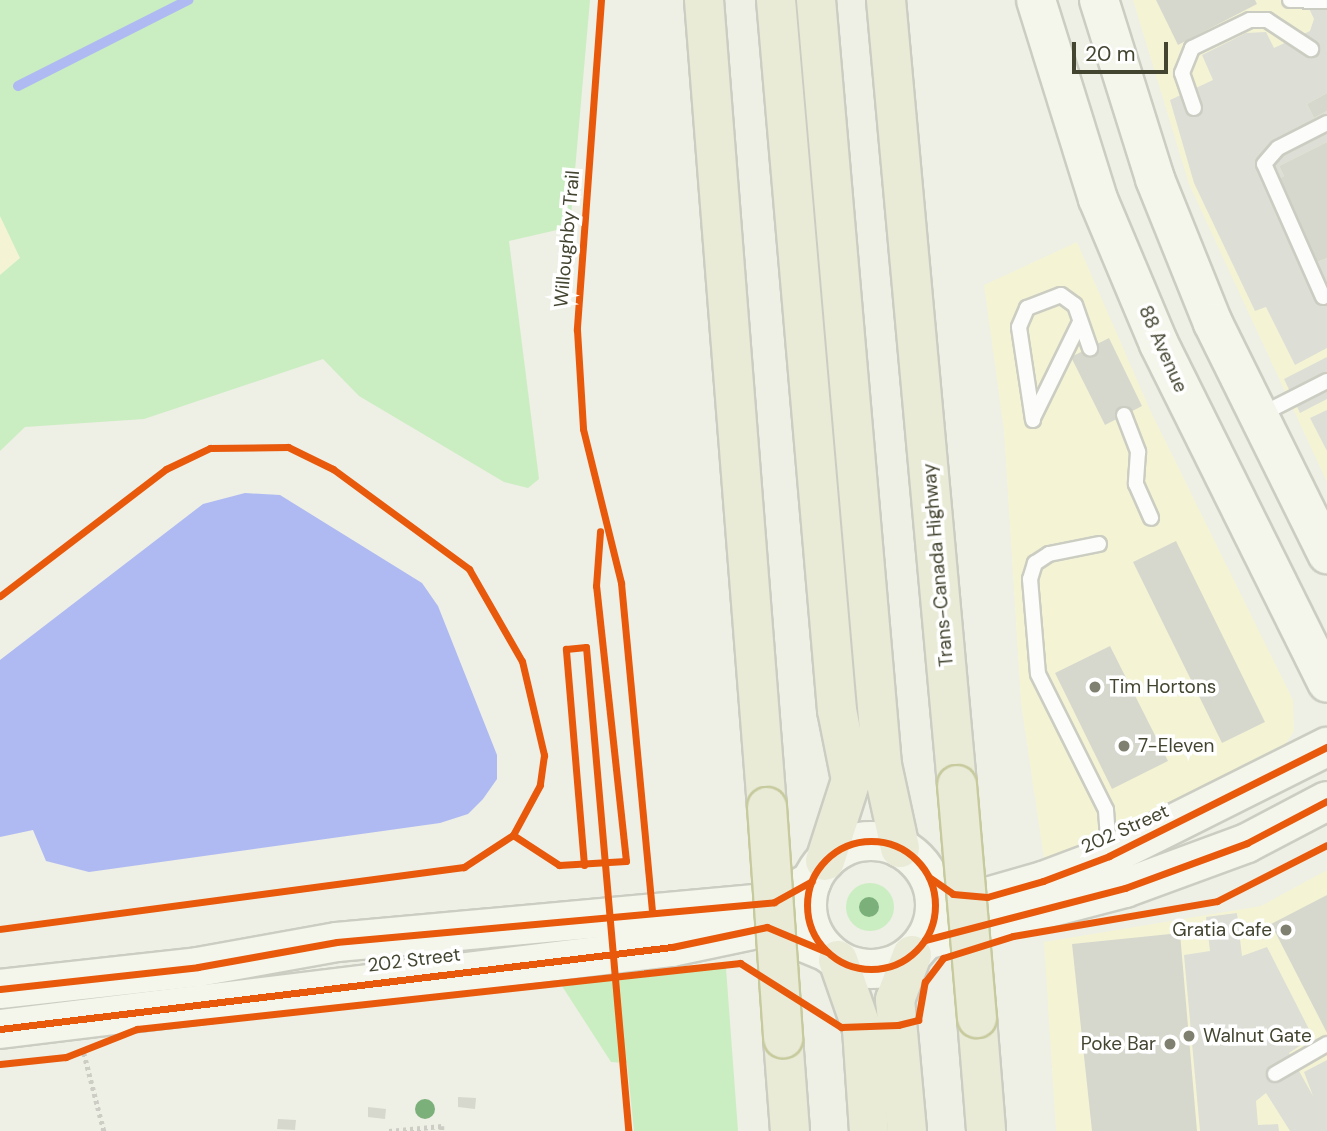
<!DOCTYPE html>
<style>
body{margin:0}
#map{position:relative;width:1327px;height:1131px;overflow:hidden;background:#eeefe5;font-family:"DM Sans",sans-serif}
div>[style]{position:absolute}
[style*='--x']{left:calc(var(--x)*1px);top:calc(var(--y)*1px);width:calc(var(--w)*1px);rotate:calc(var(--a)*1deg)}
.commercial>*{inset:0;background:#f4f4d5}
.green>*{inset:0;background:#caeec1}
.round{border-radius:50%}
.parking>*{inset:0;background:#ddded6}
.water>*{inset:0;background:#afbaf2}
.stream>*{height:10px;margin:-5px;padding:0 5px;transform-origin:5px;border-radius:5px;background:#afbaf2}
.building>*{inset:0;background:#d7d8cd}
.path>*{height:4.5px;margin-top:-2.25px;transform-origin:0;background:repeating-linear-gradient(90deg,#cdcdc5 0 3.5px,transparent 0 7px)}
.roads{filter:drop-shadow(2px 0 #cccdc2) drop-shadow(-2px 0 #cccdc2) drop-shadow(0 2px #cccdc2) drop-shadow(0 -2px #cccdc2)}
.service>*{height:14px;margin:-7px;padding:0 7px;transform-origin:7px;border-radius:7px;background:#fcfdfb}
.secondary>*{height:38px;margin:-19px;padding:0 19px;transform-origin:19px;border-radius:19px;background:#f4f6ec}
.secondary>.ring{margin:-19px;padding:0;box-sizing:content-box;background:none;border:38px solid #f4f6ec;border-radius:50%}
.motorway>*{height:38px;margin:-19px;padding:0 19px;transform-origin:19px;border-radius:19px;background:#e9ebd7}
.bridges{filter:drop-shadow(2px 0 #c7ca9d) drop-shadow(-2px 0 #c7ca9d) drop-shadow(0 2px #c7ca9d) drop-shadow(0 -2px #c7ca9d)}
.motorway-bridge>*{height:38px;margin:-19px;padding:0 19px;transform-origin:19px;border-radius:19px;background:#e9ebd7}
.cycleway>*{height:7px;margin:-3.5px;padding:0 3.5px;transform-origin:3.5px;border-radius:3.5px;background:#e8590c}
.cycleway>.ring{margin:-3.5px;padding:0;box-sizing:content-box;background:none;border:7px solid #e8590c;border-radius:50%}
.trees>*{width:20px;height:20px;margin:-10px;border-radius:50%;background:#7cb07b}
.dots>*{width:19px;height:19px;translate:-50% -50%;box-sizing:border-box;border:4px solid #fff;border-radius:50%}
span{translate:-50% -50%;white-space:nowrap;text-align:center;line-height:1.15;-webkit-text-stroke:7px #fff;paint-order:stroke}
.street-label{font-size:19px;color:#444531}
.poi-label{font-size:19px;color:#444531}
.left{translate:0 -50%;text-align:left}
.right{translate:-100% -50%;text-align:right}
.scale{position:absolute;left:1072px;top:42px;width:96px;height:32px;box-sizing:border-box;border:4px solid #444531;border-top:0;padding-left:9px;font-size:21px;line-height:24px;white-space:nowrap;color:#444531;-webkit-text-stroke:5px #fff;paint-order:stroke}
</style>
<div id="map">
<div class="commercial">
<div style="clip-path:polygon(1133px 0,1327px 0,1327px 482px,1189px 184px)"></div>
<div style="clip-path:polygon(0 216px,20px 258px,0 275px)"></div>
<div style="clip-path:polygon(1077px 242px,1151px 412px,1293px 700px,1294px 731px,1280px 753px,1125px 832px,1044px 859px,1021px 703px,1004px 431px,984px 285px)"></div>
<div style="clip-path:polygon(1327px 870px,1327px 1131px,1056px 1131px,1044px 942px,1261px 906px)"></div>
</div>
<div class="green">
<div style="clip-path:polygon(0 0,590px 0,570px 227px,509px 241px,539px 479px,528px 488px,504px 482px,359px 396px,323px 359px,144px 419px,25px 427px,0 451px,0 275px,20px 258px,0 216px)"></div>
<div class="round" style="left:846px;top:883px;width:48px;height:48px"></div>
<div style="clip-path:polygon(726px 968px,738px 1131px,634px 1131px,627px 1063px,611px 1062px,562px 986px)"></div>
</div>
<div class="parking">
<div style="clip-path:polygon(1305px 0,1327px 0,1327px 93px,1307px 104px,1314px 118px,1327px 111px,1327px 142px,1279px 166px,1284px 176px,1277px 180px,1317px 262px,1327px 258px,1327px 348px,1295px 365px,1266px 307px,1255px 311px,1194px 183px,1170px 100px,1213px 80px,1202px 55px,1246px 33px,1266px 32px,1274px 48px,1310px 31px,1314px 19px)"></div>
<div style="clip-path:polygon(1327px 357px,1327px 399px,1300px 413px,1284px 379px)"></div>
<div style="clip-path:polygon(1327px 410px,1327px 451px,1310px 418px)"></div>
<div style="clip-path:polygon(1237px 913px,1242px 956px,1267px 947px,1313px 1037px,1289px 1053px,1313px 1096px,1304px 1072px,1327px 1060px,1327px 1131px,1290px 1131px,1266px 1093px,1256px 1101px,1258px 1125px,1278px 1124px,1279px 1131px,1200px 1131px,1184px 955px,1210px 951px,1206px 917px)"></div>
</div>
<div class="water">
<div style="clip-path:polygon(245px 493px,280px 495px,422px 583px,438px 606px,497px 755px,497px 779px,483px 799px,468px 814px,440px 823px,89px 872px,46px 861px,33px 830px,0 837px,0 660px,203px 504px)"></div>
</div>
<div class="stream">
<div style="--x:18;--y:86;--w:191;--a:-26.8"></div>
</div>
<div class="building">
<div style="clip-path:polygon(1156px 0,1255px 0,1257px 4px,1178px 45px)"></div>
<div style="clip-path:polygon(1327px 93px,1327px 111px,1314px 118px,1307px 104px)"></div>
<div style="clip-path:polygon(1327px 142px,1327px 258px,1317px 262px,1277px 180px,1284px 176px,1279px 166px)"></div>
<div style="clip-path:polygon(1109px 338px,1142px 406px,1105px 425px,1071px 357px)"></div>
<div style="clip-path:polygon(1176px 541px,1265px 722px,1222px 743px,1133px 562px)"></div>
<div style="clip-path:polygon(1110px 646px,1168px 761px,1112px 789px,1055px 673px)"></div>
<div style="clip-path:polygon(1327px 895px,1327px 1033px,1271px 924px)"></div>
<div style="clip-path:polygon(1180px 933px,1197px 1131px,1092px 1131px,1072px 944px)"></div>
<div style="clip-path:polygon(458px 1097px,476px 1098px,475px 1109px,458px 1107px)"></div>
<div style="clip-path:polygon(368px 1107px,386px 1109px,385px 1119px,368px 1117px)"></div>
<div style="clip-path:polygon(278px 1119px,296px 1120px,295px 1130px,277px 1129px)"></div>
</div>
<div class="path">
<div style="--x:84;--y:1053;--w:81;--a:75.6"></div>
<div style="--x:389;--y:1131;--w:53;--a:-5.4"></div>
<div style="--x:442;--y:1126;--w:5;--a:90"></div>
</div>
<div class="roads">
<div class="service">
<div style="--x:1290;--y:0;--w:36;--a:2"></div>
<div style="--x:1194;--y:108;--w:37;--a:-109"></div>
<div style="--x:1182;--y:73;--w:27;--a:-68"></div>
<div style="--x:1192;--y:48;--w:64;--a:-25.8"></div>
<div style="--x:1250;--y:20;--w:17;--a:0"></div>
<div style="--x:1267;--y:20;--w:53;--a:33.4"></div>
<div style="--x:1323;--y:297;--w:145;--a:-113.9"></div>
<div style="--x:1264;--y:164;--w:21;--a:-49"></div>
<div style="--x:1278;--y:148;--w:55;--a:-27"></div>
<div style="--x:1124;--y:415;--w:40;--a:69"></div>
<div style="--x:1138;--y:452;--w:32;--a:94"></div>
<div style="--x:1136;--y:484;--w:37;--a:66"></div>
<div style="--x:1260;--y:415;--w:75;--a:-26.9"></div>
<div style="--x:1033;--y:418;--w:105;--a:-63.9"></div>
<div style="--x:1033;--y:420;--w:94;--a:-98.6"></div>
<div style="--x:1019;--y:327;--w:21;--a:-67"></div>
<div style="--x:1027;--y:308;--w:36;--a:-21"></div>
<div style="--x:1061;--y:295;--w:17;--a:36"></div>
<div style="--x:1075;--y:305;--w:46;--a:70.8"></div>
<div style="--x:1099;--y:544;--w:51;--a:168.7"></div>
<div style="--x:1049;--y:554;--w:17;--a:147"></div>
<div style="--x:1035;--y:563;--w:17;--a:107"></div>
<div style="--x:1030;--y:579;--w:95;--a:85.2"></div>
<div style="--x:1038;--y:674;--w:152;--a:63.4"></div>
<div style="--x:1106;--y:810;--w:39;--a:86"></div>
<div style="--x:1275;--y:1074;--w:60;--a:-30"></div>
</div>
<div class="secondary">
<div style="--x:1036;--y:0;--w:208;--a:72.7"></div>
<div style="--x:1098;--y:199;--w:157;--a:67.2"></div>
<div style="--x:1159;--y:344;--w:378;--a:63.6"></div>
<div style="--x:1099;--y:0;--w:188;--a:72.6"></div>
<div style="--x:1155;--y:179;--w:155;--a:68.1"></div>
<div style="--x:1213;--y:323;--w:258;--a:63.7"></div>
<div class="ring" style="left:807px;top:841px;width:90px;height:90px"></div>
<div style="--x:929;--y:877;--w:29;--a:35"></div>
<div style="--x:953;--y:894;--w:34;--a:5"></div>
<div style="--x:987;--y:897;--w:58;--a:-15.9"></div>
<div style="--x:1043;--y:881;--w:71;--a:-20.7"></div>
<div style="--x:1109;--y:856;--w:244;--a:-26.6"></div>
<div style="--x:925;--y:940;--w:207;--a:-14.6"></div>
<div style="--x:1125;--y:888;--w:130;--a:-20.2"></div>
<div style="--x:1247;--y:843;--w:90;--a:-27.7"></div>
<div style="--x:0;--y:989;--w:199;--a:-6.3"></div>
<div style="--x:198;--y:967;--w:141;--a:-10.2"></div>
<div style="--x:337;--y:942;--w:439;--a:-5.2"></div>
<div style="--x:774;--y:902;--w:43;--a:-28.9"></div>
<div style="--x:0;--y:1029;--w:677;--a:-6.96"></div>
<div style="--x:672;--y:947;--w:97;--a:-11.9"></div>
<div style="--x:767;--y:927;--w:65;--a:22.6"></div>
</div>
<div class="motorway">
<div style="--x:704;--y:0;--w:809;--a:85.54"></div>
<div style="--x:776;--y:0;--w:713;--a:85.09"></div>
<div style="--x:837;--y:710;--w:71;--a:78.7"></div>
<div style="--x:851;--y:780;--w:85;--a:107.8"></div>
<div style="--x:816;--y:0;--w:768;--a:85.07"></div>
<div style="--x:882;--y:765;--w:85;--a:77.8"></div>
<div style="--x:886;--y:0;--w:788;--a:84.83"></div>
<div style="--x:838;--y:960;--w:73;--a:70.8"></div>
<div style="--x:862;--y:1029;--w:102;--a:86.1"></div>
<div style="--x:977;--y:1018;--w:113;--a:85.4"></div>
<div style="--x:783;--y:1038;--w:93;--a:85.7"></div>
<div style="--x:907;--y:1131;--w:132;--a:-95.2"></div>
<div style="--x:895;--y:1000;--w:48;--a:-69.3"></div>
</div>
</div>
<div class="bridges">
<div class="motorway-bridge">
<div style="--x:957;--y:785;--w:234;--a:85.1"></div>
<div style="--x:767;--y:807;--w:232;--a:86"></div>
</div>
</div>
<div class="cycleway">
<div style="--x:601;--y:0;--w:331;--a:94.2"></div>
<div style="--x:577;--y:330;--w:99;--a:86.5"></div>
<div style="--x:583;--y:429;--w:159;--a:76.1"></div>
<div style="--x:621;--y:583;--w:330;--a:84.6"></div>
<div style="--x:0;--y:596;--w:209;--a:-37.4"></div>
<div style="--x:166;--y:469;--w:49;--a:-25.5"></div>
<div style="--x:210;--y:448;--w:78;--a:-0.7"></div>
<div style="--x:288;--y:447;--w:50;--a:26.1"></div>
<div style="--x:333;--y:469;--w:169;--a:36.3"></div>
<div style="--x:469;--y:569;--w:106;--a:60.1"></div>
<div style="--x:522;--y:661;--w:97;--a:76.8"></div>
<div style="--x:544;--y:755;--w:30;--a:98"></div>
<div style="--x:540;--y:785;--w:57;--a:118.4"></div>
<div style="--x:513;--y:835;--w:59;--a:146.9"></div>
<div style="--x:464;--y:867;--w:468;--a:172.4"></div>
<div style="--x:513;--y:835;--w:55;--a:33.1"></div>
<div style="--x:559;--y:865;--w:67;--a:-3.4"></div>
<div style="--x:626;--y:861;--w:277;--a:-96.2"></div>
<div style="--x:596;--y:586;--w:55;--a:-85.8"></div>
<div class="ring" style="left:807px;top:841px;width:121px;height:121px"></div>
<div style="--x:584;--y:865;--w:217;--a:-94.8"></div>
<div style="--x:566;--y:649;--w:20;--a:-6"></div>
<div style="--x:586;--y:647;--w:486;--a:85"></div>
<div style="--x:929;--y:877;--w:29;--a:35"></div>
<div style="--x:953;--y:894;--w:34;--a:5"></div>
<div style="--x:987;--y:897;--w:58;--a:-15.9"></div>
<div style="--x:1043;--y:881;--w:71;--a:-20.7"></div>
<div style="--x:1109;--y:856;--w:244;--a:-26.6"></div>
<div style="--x:925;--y:940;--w:207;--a:-14.6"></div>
<div style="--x:1125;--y:888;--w:130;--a:-20.2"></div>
<div style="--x:1247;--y:843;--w:90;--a:-27.7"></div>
<div style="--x:0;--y:989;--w:199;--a:-6.3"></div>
<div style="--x:198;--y:967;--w:141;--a:-10.2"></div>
<div style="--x:337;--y:942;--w:439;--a:-5.2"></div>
<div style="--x:774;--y:902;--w:43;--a:-28.9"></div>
<div style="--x:0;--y:1029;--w:677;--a:-6.96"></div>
<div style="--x:672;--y:947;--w:97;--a:-11.9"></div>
<div style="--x:767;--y:927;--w:65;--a:22.6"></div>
<div style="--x:0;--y:1064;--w:66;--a:-6.1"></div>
<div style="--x:66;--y:1057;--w:76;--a:-21.5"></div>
<div style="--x:137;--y:1029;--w:607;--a:-6.25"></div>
<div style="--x:740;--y:963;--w:120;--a:32.4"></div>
<div style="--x:841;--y:1027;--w:57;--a:-2"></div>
<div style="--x:898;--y:1025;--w:21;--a:-14"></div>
<div style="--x:918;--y:1020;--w:39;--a:-80"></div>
<div style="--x:925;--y:982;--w:30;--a:-53"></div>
<div style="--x:943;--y:958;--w:73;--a:-17.4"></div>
<div style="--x:1013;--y:936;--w:207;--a:-9.7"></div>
<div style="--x:1217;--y:901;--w:123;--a:-27"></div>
</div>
<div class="trees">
<div style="left:869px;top:907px"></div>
<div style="left:425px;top:1109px"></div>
</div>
<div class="dots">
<div style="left:1095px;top:687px;background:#808070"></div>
<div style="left:1124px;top:746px;background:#808070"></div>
<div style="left:1286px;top:930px;background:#808070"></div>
<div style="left:1189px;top:1036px;background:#808070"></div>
<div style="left:1170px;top:1044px;background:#808070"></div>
</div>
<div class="street-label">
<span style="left:567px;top:239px;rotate:-85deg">Willoughby Trail</span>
<span style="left:1163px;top:349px;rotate:66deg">88 Avenue</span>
<span style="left:938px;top:565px;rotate:-95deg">Trans-Canada Highway</span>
<span style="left:1125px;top:829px;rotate:-24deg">202 Street</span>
<span style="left:414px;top:960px;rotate:-7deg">202 Street</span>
</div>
<div class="poi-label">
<span class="left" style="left:1109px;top:687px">Tim Hortons</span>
<span class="left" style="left:1138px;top:746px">7-Eleven</span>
<span class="right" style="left:1272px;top:930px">Gratia Cafe</span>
<span class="left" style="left:1203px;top:1036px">Walnut Gate</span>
<span class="right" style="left:1156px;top:1044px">Poke Bar</span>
</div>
<div class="scale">20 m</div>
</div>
